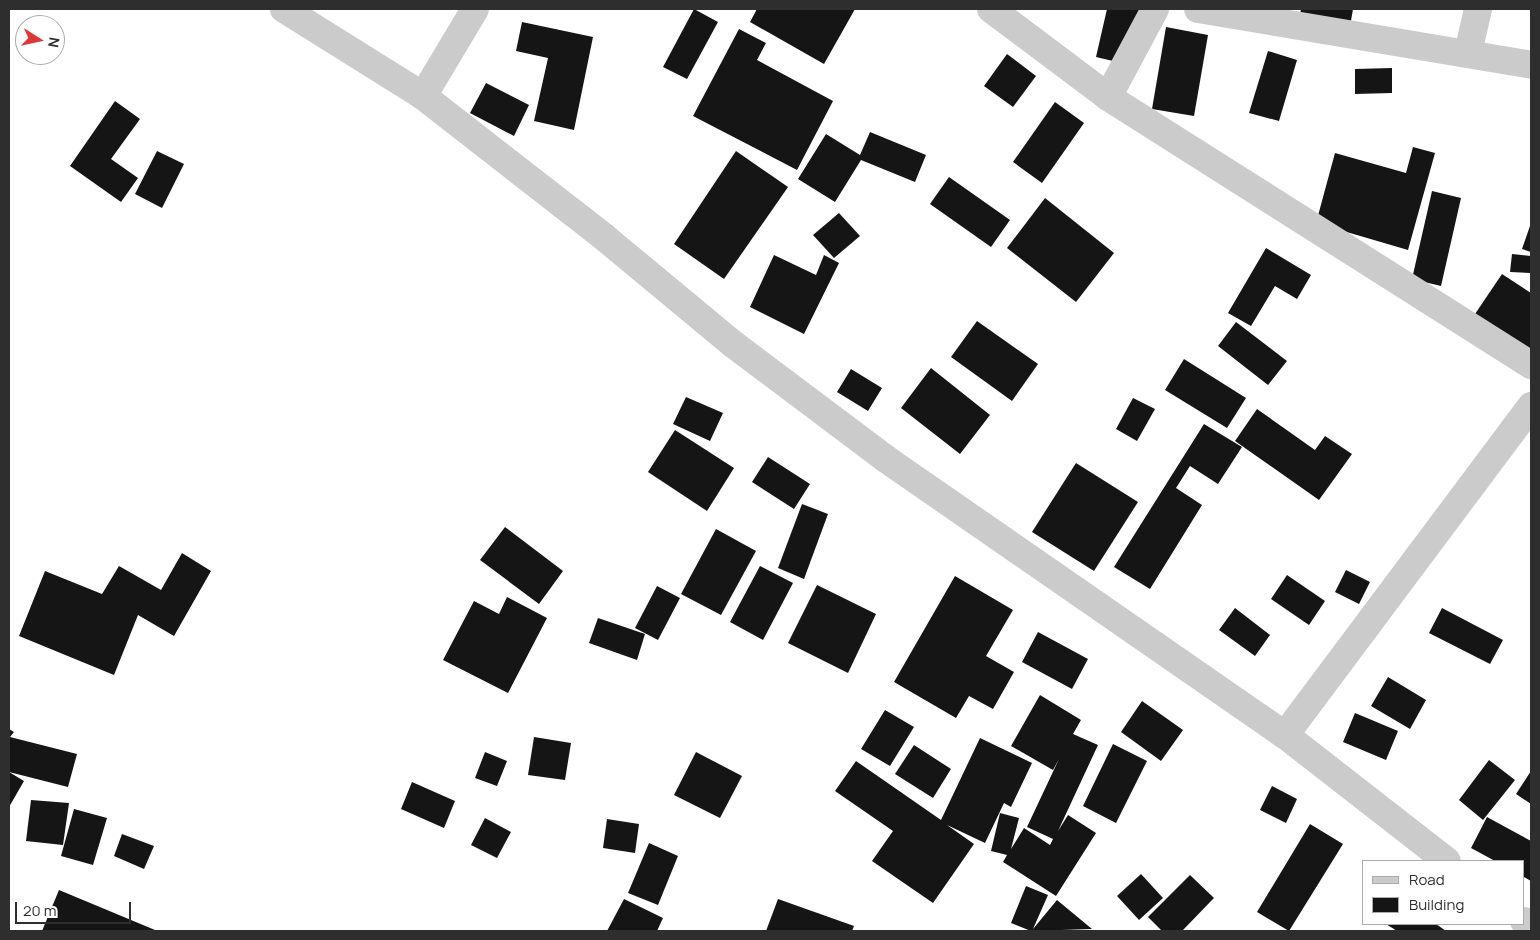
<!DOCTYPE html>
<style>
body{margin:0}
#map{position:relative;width:1540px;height:940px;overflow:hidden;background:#fff;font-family:Manrope,sans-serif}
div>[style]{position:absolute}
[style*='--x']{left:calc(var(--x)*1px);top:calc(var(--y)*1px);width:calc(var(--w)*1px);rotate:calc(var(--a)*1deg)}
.building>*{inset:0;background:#151515}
.street>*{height:28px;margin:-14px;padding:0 14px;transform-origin:14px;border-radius:14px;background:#cbcbcb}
span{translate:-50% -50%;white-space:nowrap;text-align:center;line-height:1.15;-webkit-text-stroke:5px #fff;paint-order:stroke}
.frame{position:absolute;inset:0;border:10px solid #2e2e2e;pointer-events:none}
.legend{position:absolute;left:1362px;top:860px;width:162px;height:65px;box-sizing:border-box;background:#fff;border:1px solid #ababab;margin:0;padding:6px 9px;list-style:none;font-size:15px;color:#2e2e2e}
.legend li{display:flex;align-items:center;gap:10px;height:25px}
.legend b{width:25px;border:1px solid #ababab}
.north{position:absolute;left:15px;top:15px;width:50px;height:50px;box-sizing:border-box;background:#fff;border:1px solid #ababab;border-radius:50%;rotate:100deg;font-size:14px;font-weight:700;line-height:20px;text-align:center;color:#2e2e2e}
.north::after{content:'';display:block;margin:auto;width:18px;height:22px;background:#dd3837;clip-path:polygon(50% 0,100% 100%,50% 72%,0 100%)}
.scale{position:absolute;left:15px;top:902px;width:116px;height:22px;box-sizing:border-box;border:2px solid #2e2e2e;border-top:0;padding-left:6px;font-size:15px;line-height:18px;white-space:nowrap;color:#2e2e2e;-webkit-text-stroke:4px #fff;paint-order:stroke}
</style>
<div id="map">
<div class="building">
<div style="clip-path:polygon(694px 9px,718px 22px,687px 79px,663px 67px)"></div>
<div style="clip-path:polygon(757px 9px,855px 9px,824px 64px,750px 22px)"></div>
<div style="clip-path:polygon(1107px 9px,1147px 9px,1134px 66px,1096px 57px)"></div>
<div style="clip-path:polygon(1301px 9px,1353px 9px,1347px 44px,1296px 35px)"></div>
<div style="clip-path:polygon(522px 22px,593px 37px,574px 130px,534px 121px,548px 58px,516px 51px)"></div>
<div style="clip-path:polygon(1166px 27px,1208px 35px,1194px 116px,1152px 109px)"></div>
<div style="clip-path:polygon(739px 29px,766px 43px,757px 60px,833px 101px,797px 170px,693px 116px)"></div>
<div style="clip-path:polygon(1268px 51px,1297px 60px,1279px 121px,1249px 113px)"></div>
<div style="clip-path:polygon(1007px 54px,1036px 76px,1013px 107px,984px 86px)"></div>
<div style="clip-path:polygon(1392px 68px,1392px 93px,1355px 94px,1355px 69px)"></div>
<div style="clip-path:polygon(486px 83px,529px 105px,514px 136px,470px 113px)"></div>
<div style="clip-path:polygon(115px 101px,140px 119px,111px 159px,138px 178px,121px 202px,70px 166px)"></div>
<div style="clip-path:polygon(1055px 102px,1084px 123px,1042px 183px,1013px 162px)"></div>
<div style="clip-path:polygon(870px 132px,926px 155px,915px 182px,861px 160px,835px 202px,798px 179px,826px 134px,860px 155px)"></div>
<div style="clip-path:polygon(1413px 147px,1435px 153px,1408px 250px,1316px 223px,1335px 153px,1406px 173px)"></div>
<div style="clip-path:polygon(157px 151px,184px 164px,162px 208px,135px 194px)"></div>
<div style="clip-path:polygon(736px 151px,788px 187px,724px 279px,674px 244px)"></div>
<div style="clip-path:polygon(949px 177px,1010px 220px,991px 247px,930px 204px)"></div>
<div style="clip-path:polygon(1432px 191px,1461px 198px,1441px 286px,1412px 279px)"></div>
<div style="clip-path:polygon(1045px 198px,1114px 253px,1076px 302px,1007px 248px)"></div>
<div style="clip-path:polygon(839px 213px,860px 236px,834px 258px,813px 235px)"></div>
<div style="clip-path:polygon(1531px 223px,1531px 252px,1522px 249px)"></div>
<div style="clip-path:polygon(1266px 248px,1311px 275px,1297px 299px,1275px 286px,1251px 326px,1228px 313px)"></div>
<div style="clip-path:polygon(1512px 254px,1531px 256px,1531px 273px,1510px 272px)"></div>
<div style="clip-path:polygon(774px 255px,816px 275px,824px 255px,839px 263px,804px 334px,750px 307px)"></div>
<div style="clip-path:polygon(1502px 274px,1531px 293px,1531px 355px,1473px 317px)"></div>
<div style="clip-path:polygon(977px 321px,1038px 364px,1012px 401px,951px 357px)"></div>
<div style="clip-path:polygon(1236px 322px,1287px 361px,1268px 385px,1218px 346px)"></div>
<div style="clip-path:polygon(1184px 359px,1246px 398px,1227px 428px,1165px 390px)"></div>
<div style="clip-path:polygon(931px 368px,990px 415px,960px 454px,901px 408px)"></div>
<div style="clip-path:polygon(851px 369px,882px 388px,868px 411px,837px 392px)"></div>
<div style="clip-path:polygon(686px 397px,723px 413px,710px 441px,673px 424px)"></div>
<div style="clip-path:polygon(1133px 398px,1155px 409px,1137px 441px,1116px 429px)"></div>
<div style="clip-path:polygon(1257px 409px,1315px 450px,1325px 436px,1352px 454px,1319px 500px,1235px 441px)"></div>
<div style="clip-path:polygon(1204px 424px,1242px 447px,1218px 484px,1190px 466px,1176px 488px,1202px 505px,1150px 589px,1114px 567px)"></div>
<div style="clip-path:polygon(675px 430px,734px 468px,707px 511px,648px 472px)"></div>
<div style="clip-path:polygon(768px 457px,810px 484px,794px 509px,752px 482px)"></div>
<div style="clip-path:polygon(1076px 463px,1138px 502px,1094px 571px,1032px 532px)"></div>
<div style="clip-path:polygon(802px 504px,828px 514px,804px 579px,778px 568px)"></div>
<div style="clip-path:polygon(505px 527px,563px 571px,539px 604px,480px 560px)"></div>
<div style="clip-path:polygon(716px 529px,756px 551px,721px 615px,681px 594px)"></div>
<div style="clip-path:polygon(182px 553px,211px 571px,174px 636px,138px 615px,114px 675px,19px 636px,45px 571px,102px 594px,119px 566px,161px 590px)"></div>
<div style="clip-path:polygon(760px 566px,793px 583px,763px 640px,730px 622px)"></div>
<div style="clip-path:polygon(1346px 570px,1370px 582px,1359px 604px,1335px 592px)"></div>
<div style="clip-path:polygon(1287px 575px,1325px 601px,1309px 625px,1271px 599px)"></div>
<div style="clip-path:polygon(955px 576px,1013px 610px,986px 656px,1014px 672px,993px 709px,969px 696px,956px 718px,894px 682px)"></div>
<div style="clip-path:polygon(817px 585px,876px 614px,848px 673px,788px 643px)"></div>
<div style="clip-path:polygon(657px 586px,680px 598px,658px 640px,635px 628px)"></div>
<div style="clip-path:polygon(507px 597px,547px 618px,508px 693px,443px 660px,474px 601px,499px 614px)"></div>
<div style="clip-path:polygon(1235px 608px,1270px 635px,1255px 656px,1219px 630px)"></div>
<div style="clip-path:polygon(1442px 608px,1503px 640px,1490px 664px,1429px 633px)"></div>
<div style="clip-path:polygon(598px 618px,645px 634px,637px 660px,589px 643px)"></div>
<div style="clip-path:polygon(1038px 632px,1088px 659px,1072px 689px,1022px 662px)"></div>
<div style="clip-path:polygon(1388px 677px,1426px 700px,1410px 729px,1371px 706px)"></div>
<div style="clip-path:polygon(1040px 695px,1081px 720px,1073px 734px,1098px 745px,1058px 831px,1068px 815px,1096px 833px,1056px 896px,1003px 862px,1007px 855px,991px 851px,1000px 813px,1019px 818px,1011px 849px,1024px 828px,1050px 845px,1053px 839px,1027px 827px,1059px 759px,1053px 770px,1011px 746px)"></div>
<div style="clip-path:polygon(1142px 701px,1183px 730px,1161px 761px,1121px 732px)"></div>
<div style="clip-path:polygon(885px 710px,914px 727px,890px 766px,861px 749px)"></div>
<div style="clip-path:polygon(1355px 713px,1398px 731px,1386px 760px,1343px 742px)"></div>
<div style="clip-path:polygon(9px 729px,14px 732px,10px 737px,77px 754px,68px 787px,9px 772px)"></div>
<div style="clip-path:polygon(534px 737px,571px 743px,565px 780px,528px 775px)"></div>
<div style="clip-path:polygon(980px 738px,1032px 763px,1011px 807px,1004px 803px,985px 843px,947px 825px,974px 844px,933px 903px,872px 861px,893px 831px,835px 791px,856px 761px,941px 820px)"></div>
<div style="clip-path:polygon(1113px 744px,1147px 761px,1116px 823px,1083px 806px)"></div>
<div style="clip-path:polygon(914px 745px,951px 769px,933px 798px,895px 774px)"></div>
<div style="clip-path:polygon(485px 752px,507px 761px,497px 786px,475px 778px)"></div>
<div style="clip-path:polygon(696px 752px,742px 776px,720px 818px,674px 795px)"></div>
<div style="clip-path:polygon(1489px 760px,1515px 780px,1483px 820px,1459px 800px)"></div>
<div style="clip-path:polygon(1531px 771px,1531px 804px,1516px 794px)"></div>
<div style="clip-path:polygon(9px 772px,24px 781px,9px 807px)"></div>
<div style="clip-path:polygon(412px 782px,455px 801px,444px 828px,401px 809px)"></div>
<div style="clip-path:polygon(1272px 786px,1297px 799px,1286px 823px,1260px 810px)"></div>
<div style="clip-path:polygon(31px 800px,69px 803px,63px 845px,26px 841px)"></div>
<div style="clip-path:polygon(74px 809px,107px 818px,93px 865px,61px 856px)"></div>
<div style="clip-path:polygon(1487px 817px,1531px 841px,1531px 881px,1524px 877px,1524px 861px,1495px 861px,1471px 848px)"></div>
<div style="clip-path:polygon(485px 818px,511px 832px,497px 858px,471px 845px)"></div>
<div style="clip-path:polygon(607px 819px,639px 824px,635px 853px,603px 848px)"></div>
<div style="clip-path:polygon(1310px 824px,1343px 844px,1289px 931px,1257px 912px)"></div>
<div style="clip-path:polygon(122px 834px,154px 846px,144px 869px,114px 856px)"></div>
<div style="clip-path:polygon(649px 843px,678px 856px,658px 905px,628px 893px)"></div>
<div style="clip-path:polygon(1141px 874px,1163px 898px,1139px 920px,1117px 896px)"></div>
<div style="clip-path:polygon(1190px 875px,1214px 898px,1182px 931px,1162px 931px,1148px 917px)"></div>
<div style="clip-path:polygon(1026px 886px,1048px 895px,1033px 929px,1057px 900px,1092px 929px,1031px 931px,1011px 923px)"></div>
<div style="clip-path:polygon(59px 890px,155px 930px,154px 931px,42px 931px)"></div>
<div style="clip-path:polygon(624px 899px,663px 918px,657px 931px,607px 931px)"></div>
<div style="clip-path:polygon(778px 899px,854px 926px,852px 931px,766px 931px)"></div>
<div style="clip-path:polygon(1386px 924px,1436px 924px,1446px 931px,1397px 931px)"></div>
</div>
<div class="street">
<div style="--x:284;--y:9;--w:164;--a:32"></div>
<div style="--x:423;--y:96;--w:229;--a:37.9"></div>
<div style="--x:604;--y:237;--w:168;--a:39.7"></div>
<div style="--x:733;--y:344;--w:191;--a:36.9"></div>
<div style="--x:886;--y:459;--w:485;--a:34.7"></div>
<div style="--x:1285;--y:735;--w:205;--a:37.9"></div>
<div style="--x:991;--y:9;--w:146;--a:36.9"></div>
<div style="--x:1108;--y:97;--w:501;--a:32.36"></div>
<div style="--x:1198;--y:9;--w:338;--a:9.5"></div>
<div style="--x:1468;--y:53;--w:45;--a:-77.2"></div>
<div style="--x:423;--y:96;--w:101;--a:-59.1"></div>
<div style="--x:1108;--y:97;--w:100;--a:-61.9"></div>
<div style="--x:1285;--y:735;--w:411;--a:-53.2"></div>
<div style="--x:1524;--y:921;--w:9;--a:41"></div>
</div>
<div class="frame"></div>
<ul class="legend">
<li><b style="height:6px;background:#cbcbcb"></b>Road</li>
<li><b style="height:14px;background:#151515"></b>Building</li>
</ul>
<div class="north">N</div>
<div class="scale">20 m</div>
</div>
